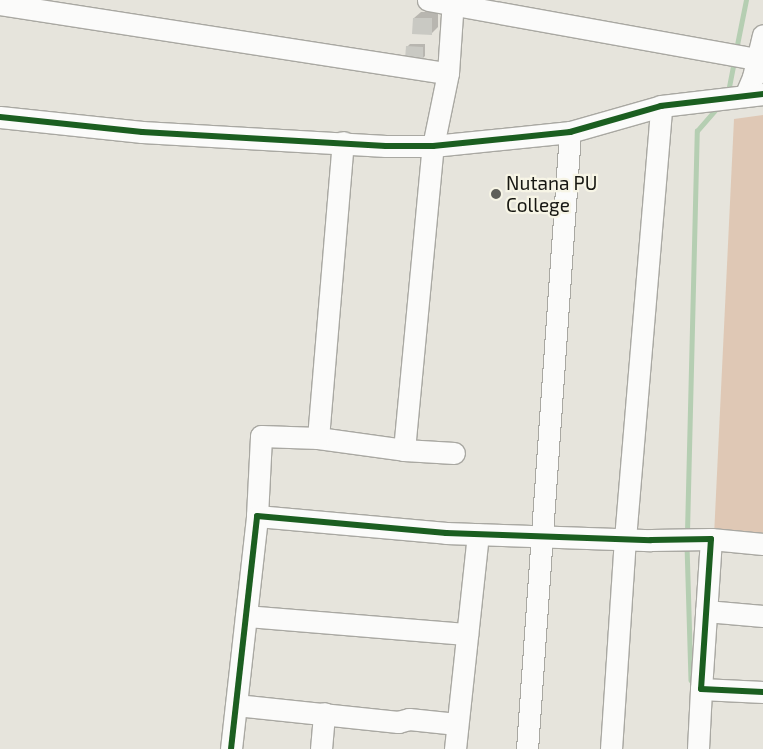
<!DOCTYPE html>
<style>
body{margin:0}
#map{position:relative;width:763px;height:749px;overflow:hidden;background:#e6e4dc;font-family:"Exo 2",sans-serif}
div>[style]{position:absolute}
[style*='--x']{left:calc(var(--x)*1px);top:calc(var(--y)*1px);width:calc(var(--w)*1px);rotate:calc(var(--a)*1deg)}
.green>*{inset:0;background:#dfc8b5}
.shadow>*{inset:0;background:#0003}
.stream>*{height:4.5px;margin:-2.25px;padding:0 2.25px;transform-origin:2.25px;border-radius:2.25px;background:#b5ceb2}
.building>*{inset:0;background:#c9c9c3}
.roads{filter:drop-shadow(1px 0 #a9a8a2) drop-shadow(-1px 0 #a9a8a2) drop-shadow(0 1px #a9a8a2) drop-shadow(0 -1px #a9a8a2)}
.minor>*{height:21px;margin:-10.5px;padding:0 10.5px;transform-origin:10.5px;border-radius:10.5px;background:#fbfbfa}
.cycleway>*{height:6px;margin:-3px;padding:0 3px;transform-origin:3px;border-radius:3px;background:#1b5e20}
.dots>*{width:14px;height:14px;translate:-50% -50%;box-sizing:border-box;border:2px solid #f7f5e6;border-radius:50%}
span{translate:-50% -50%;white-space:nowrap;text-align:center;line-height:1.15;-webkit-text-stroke:4.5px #f7f5e6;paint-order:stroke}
.poi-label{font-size:19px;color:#171712}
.left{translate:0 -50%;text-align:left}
</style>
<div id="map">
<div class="green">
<div style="clip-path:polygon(763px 115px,763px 540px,714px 536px,734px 119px)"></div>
</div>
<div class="shadow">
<div style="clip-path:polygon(421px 12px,438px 12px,438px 27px,431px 34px,414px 18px)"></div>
<div style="clip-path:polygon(410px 44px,425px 44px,425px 56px,422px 59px,407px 47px)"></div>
</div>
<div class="stream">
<div style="--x:736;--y:50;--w:51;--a:-78.7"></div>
<div style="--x:728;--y:92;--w:33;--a:-79"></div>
<div style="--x:687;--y:532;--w:401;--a:-88.6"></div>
<div style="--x:697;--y:131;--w:33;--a:-49"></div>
<div style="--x:687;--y:545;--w:135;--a:88.3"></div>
</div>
<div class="building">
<div style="clip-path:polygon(413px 18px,432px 18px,432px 35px,412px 34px)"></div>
<div style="clip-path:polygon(406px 46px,423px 47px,423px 60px,405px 60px)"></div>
</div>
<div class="roads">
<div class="minor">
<div style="--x:428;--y:0;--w:334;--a:10.2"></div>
<div style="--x:0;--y:4;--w:453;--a:8.8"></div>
<div style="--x:745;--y:96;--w:21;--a:-67"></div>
<div style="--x:753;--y:77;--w:43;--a:-76.6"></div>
<div style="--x:0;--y:117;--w:143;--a:6"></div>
<div style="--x:142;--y:132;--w:244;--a:3.3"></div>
<div style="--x:386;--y:146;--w:47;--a:0"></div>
<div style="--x:433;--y:146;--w:138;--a:-5.8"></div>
<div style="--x:570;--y:132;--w:95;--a:-15.9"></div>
<div style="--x:661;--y:106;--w:103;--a:-6.7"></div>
<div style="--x:318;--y:438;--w:87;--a:7.9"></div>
<div style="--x:404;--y:450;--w:50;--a:3.4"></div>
<div style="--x:404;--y:450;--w:305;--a:-84.6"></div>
<div style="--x:433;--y:146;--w:75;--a:-78.4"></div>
<div style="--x:448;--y:73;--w:73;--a:-86.1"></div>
<div style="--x:257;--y:516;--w:80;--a:-87.1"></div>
<div style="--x:261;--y:436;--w:57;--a:2"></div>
<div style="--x:318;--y:438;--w:297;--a:-85.2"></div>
<div style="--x:711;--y:539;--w:52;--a:5.5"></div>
<div style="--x:706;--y:611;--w:57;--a:5"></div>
<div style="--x:246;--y:616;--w:222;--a:4.7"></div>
<div style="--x:236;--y:705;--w:163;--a:6"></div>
<div style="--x:398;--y:722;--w:11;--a:-15"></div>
<div style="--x:409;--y:719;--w:48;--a:5.9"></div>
<div style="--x:231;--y:749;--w:234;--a:-83.6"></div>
<div style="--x:257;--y:516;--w:190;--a:5.1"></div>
<div style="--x:446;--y:533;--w:205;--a:2"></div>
<div style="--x:651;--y:540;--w:60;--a:-1"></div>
<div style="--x:711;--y:539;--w:150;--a:93.8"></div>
<div style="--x:701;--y:689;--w:62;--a:2.8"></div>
<div style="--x:321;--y:749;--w:36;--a:-85"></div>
<div style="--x:455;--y:749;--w:216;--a:-83.9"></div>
<div style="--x:527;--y:749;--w:618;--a:-86.01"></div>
<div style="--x:611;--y:749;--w:210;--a:-86.2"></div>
<div style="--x:625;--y:539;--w:434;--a:-85.2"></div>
<div style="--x:698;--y:749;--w:60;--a:-87.1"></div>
</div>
</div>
<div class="cycleway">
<div style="--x:0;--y:117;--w:143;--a:6"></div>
<div style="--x:142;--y:132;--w:244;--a:3.3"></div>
<div style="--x:386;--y:146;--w:47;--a:0"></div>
<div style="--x:433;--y:146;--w:138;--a:-5.8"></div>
<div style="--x:570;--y:132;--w:95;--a:-15.9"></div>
<div style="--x:661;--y:106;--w:103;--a:-6.7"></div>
<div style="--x:231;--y:749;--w:234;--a:-83.6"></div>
<div style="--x:257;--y:516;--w:190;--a:5.1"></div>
<div style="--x:446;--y:533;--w:205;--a:2"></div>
<div style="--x:651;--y:540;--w:60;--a:-1"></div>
<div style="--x:711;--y:539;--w:150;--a:93.8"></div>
<div style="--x:701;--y:689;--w:62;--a:2.8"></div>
</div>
<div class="dots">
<div style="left:496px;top:194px;background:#5f5f59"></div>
</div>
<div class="poi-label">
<span class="left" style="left:506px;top:194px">Nutana PU<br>College</span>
</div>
</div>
